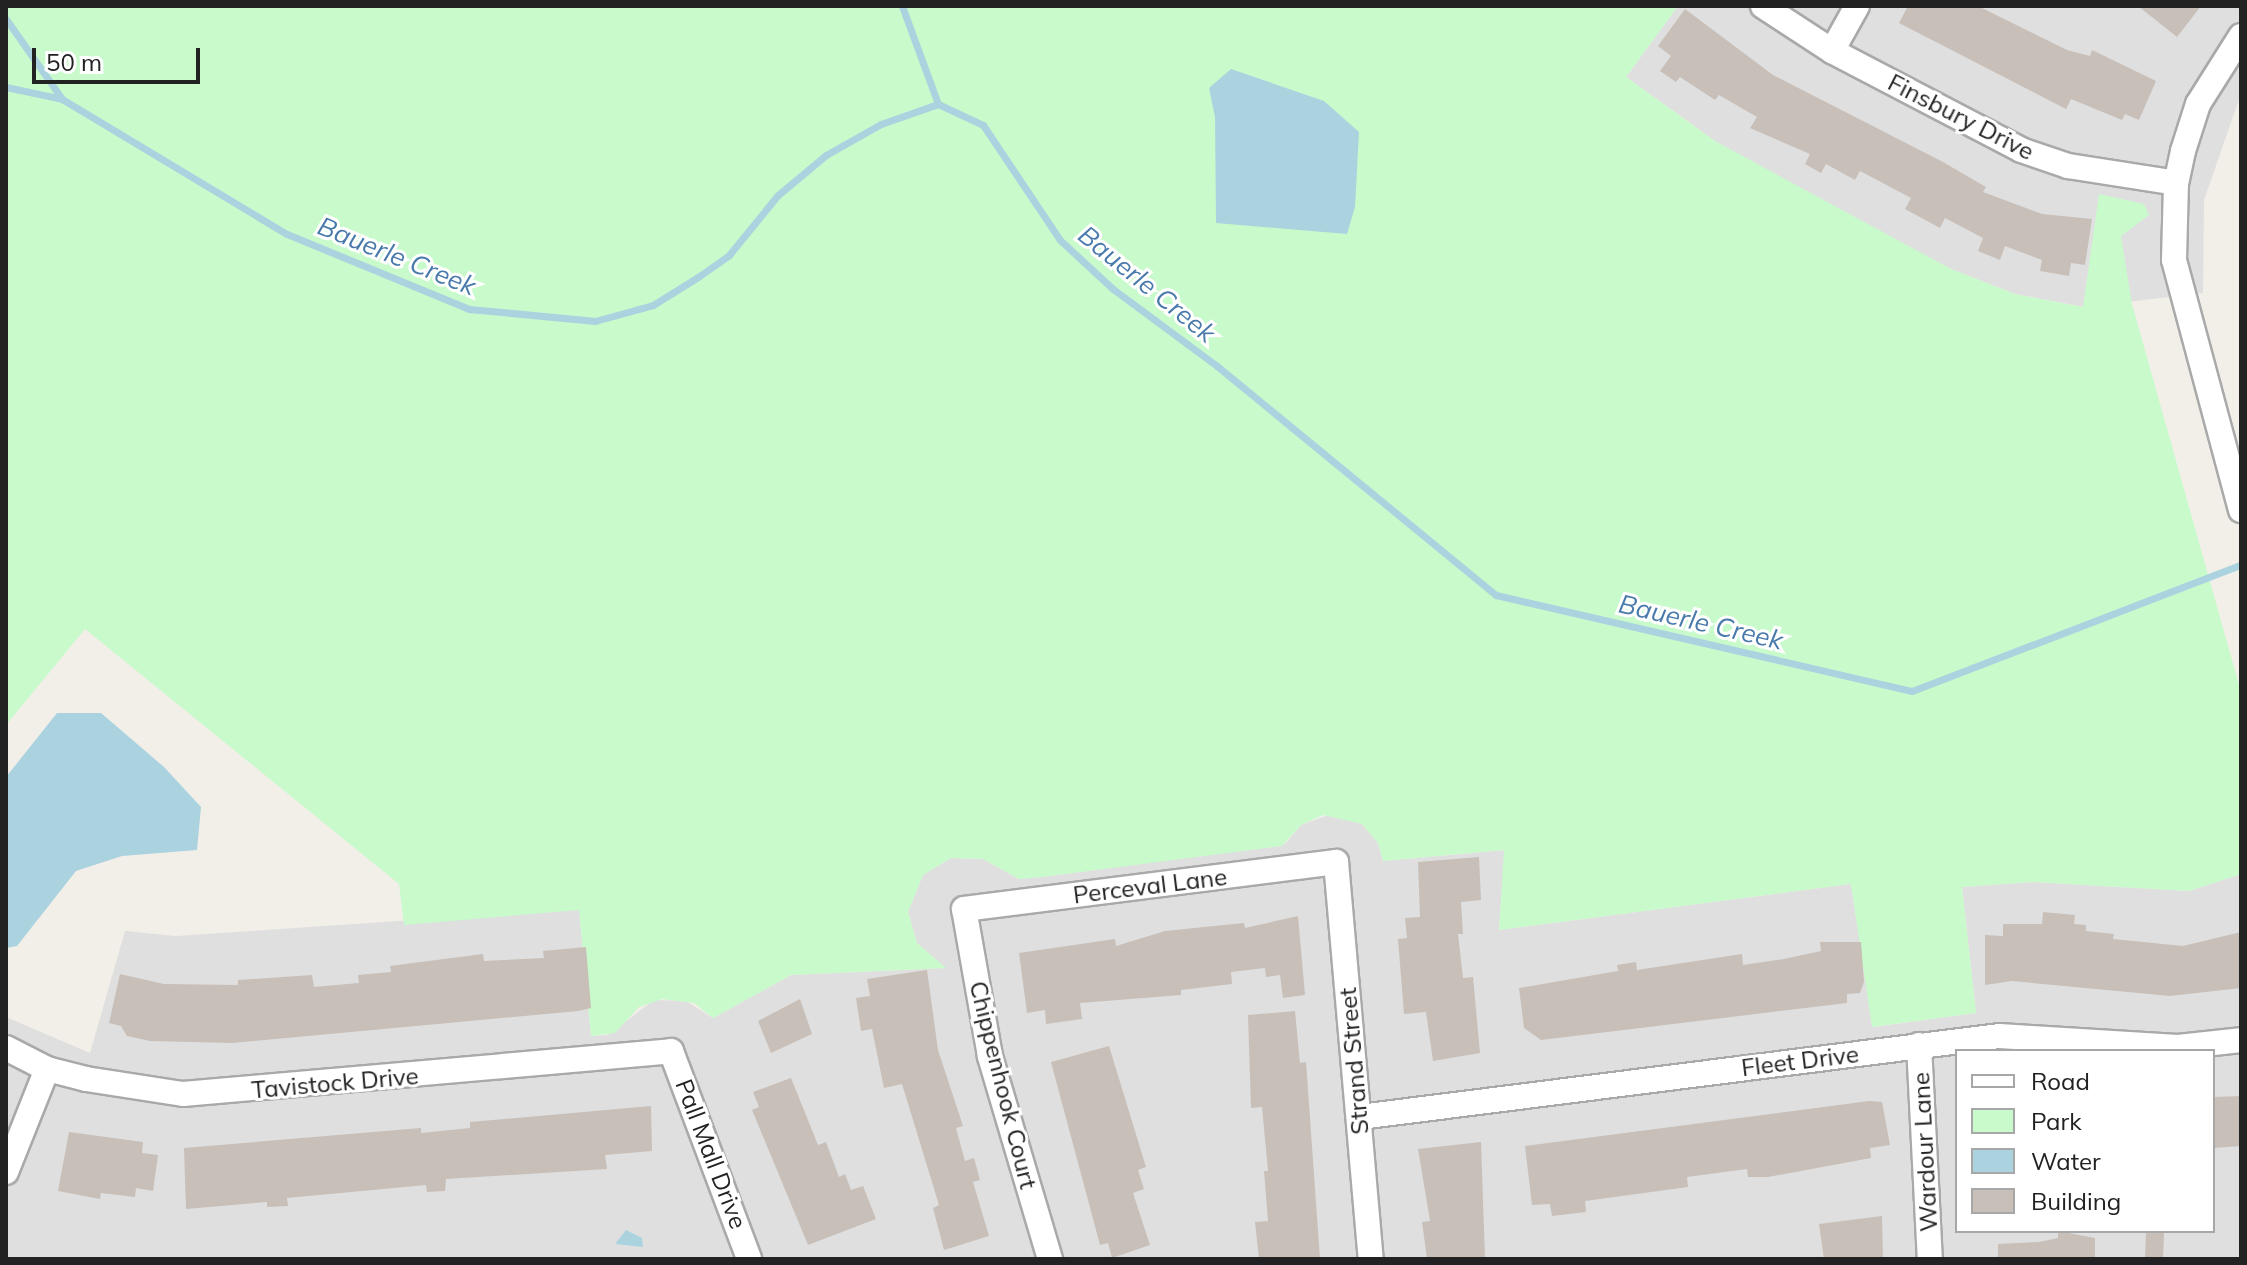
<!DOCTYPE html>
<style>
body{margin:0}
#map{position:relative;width:2247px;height:1265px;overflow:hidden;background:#f2efe9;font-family:Mulish,sans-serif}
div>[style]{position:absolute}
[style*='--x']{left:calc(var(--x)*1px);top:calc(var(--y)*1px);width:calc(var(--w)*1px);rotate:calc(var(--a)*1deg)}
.residential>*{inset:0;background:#e0dfdf}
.park>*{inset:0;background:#c8facc}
.water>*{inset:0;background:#aad3df}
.stream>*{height:7px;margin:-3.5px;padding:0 3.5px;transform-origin:3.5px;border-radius:3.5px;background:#aad3df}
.building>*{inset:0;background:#c7bfb8}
.roads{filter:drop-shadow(2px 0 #a9a9a9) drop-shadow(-2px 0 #a9a9a9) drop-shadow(0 2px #a9a9a9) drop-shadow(0 -2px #a9a9a9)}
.street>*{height:24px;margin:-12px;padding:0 12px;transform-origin:12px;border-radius:12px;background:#fff}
span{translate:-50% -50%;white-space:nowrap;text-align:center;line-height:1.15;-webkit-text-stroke:6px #fff;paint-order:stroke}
.street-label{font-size:24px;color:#222}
.water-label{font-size:26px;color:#4a7aab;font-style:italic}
.frame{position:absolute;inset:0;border:8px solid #222;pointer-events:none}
.legend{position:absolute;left:1955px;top:1049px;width:260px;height:184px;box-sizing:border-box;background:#fff;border:2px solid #a7a7a7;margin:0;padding:10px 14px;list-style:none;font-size:24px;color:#222}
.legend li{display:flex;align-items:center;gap:16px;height:40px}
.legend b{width:40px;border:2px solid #a7a7a7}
.scale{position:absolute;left:32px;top:48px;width:168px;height:36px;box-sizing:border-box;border:4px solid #222;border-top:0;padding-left:10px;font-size:24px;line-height:28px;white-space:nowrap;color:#222;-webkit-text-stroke:6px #fff;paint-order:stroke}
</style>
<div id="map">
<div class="residential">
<div style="clip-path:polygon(1678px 6px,2241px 6px,2241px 94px,2204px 200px,2203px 293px,2084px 307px,2015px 294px,1951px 269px,1811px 196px,1715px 141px,1626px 77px)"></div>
<div style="clip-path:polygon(evenodd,1331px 814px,1362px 824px,1378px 843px,1383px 861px,1505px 850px,1499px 930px,1851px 884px,1873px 1027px,1976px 1013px,1962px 887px,2032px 882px,2189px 891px,2241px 874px,2241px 1259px,6px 1259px,6px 1017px,90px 1053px,125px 931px,176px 936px,579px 909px,591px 1036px,608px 1035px,654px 1000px,686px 1001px,713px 1018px,791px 975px,945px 968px,917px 943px,908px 912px,923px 875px,951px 858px,983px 859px,1019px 879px,1042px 877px,1285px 844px,1301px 825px,1331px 814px,1957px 1051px,2213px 1051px,2213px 1231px,1957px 1231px,1957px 1051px)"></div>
</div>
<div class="park">
<div style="clip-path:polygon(6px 6px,1678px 6px,1626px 77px,1715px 141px,1951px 269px,2015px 294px,2083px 307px,2099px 194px,2144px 204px,2149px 215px,2121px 236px,2132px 304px,2241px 692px,2241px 874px,2189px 891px,2032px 882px,1962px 887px,1976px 1013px,1872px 1027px,1851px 884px,1499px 930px,1504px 850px,1383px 861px,1378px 843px,1362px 824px,1323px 815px,1301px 825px,1282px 846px,1042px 877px,1019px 879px,983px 859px,951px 858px,923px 875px,908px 912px,917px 943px,946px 968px,791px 975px,713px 1018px,694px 1003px,662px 999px,639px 1007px,615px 1033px,591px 1036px,579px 910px,404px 925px,399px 884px,85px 629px,6px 725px)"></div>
</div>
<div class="water">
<div style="clip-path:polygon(1231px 69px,1324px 101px,1359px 132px,1355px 207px,1347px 234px,1216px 223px,1215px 117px,1209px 88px)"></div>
<div style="clip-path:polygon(57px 713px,101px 713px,164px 767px,201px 807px,197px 850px,122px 856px,76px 871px,17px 946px,6px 948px,6px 777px)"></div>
<div style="clip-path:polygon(626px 1230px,642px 1238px,643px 1247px,615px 1244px)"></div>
</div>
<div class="stream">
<div style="--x:902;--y:6;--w:104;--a:69.8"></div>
<div style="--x:6;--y:19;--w:98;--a:55"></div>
<div style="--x:6;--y:87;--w:57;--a:12.1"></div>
<div style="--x:62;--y:99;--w:262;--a:31"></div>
<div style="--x:287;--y:234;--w:197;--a:22.4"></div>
<div style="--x:469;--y:309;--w:127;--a:5.4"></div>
<div style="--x:595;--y:321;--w:60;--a:-15.4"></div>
<div style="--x:653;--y:305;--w:53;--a:-31.9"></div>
<div style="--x:698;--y:277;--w:38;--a:-35"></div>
<div style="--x:729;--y:255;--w:77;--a:-50.8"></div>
<div style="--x:778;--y:195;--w:62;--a:-39.8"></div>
<div style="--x:826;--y:155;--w:63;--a:-29.4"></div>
<div style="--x:881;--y:124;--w:60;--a:-19.3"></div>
<div style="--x:938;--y:104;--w:50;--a:25"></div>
<div style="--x:983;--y:125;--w:138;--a:56.2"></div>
<div style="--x:1060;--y:240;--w:72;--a:42.8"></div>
<div style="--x:1113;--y:289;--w:129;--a:36.5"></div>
<div style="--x:1217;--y:366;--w:361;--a:39.4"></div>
<div style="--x:1496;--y:595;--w:427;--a:13"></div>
<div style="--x:1912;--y:691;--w:352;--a:-21"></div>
</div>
<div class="building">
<div style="clip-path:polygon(1908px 6px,1978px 6px,2067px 50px,2090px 56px,2092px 50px,2156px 81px,2139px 120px,2125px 114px,2122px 120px,2071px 99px,2066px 109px,1899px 23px)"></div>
<div style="clip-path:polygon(2138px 6px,2201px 6px,2177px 37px)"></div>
<div style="clip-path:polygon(1685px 9px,1773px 75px,1943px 162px,1986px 187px,1983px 192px,2042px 214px,2092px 219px,2085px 265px,2071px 263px,2069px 276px,2040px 271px,2042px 260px,2005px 246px,2000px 260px,1978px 251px,1983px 238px,1945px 218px,1940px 228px,1905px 209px,1911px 198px,1860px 171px,1855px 180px,1826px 164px,1821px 173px,1805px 164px,1810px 154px,1750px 128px,1757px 117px,1719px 95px,1715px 100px,1680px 77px,1676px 82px,1660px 71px,1671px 56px,1658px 46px)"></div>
<div style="clip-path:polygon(1479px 857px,1481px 900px,1461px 902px,1463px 934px,1458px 934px,1463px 978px,1473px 977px,1480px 1053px,1433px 1061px,1426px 1012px,1404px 1014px,1398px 939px,1407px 938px,1405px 918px,1420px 917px,1418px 862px)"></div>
<div style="clip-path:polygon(2043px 912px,2075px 915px,2074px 924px,2086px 925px,2086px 931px,2114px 934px,2113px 939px,2183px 946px,2241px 932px,2241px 988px,2170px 996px,2012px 981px,1985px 985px,1985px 935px,2003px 936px,2003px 924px,2042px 924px)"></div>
<div style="clip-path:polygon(1298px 916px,1305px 995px,1283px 998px,1280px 975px,1266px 977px,1265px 968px,1231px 972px,1232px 984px,1181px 990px,1181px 995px,1080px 1003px,1082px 1019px,1046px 1024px,1045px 1010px,1027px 1013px,1019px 953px,1115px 939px,1116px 946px,1165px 931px,1244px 923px,1245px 928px)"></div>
<div style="clip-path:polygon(1820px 942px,1861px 942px,1864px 982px,1860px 993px,1847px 994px,1847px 1003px,1541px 1040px,1524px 1028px,1519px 988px,1618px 971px,1617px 965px,1636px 962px,1637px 970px,1742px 954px,1743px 965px,1784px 959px,1821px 951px)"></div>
<div style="clip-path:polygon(586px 947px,591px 1008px,578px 1011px,232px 1043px,150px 1041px,127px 1036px,121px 1026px,109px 1023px,120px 974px,164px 984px,238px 985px,238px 980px,312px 975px,314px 987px,359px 983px,358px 975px,391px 972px,390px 966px,483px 954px,484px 961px,544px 958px,543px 951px)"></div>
<div style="clip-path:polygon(927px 970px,938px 1050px,963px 1126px,956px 1128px,965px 1161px,974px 1158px,980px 1180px,973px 1182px,989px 1236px,944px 1250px,933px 1208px,939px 1205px,902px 1084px,884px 1088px,872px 1029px,861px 1031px,856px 998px,870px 996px,867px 979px)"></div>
<div style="clip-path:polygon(800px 999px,812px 1034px,771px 1053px,758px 1021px)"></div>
<div style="clip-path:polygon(1295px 1011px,1300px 1063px,1306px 1062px,1320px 1259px,1259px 1259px,1255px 1222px,1268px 1221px,1264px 1171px,1268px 1171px,1262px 1107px,1251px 1108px,1248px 1015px)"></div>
<div style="clip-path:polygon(1109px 1046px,1146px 1167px,1138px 1170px,1144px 1189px,1133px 1193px,1150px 1245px,1112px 1258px,1108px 1243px,1100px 1245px,1051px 1062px)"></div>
<div style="clip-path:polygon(791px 1078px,818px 1145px,826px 1142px,839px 1177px,845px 1174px,851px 1190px,863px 1186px,876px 1219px,808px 1245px,752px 1110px,759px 1107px,753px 1092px)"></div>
<div style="clip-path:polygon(2241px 1096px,2241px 1146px,2213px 1148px,2213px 1097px)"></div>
<div style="clip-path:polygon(1869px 1101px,1882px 1102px,1890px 1145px,1870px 1148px,1871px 1158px,1768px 1177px,1748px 1177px,1747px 1169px,1687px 1177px,1688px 1187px,1585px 1201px,1586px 1212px,1552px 1216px,1550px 1204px,1532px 1205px,1525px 1146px)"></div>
<div style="clip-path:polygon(651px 1106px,652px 1151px,605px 1155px,607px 1169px,446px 1179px,445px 1191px,427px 1192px,426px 1185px,287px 1198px,288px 1206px,267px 1207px,267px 1202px,186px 1209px,184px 1148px,421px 1128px,421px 1133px,470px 1128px,470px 1122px)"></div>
<div style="clip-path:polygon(69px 1132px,143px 1142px,142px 1153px,158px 1155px,153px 1191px,136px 1188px,135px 1197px,101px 1193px,100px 1199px,58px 1191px)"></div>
<div style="clip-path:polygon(1481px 1142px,1485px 1259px,1427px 1259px,1422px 1222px,1430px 1221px,1418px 1149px)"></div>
<div style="clip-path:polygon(1882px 1216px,1883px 1259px,1824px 1259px,1819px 1224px)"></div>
<div style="clip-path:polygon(2058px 1231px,2095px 1238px,2095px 1259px,1998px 1259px,1998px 1244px,2039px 1242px,2058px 1238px)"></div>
<div style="clip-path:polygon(2146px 1232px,2164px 1233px,2163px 1259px,2145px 1259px)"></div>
</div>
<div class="roads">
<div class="street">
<div style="--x:1763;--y:6;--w:82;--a:33.1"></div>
<div style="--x:1832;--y:51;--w:213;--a:27.6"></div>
<div style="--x:2021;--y:150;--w:50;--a:18.8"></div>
<div style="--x:2068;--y:166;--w:109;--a:8.9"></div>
<div style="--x:2241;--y:36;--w:80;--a:122.3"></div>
<div style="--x:2198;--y:104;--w:49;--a:107.7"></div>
<div style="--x:2183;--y:151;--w:33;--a:102"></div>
<div style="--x:2176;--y:183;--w:77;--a:91.5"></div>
<div style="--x:2174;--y:260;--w:259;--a:75"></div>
<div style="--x:1832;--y:51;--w:51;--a:-60.9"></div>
<div style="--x:1919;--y:1045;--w:214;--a:87.1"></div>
<div style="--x:6;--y:1048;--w:46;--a:27.1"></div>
<div style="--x:47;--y:1069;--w:40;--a:14.4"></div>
<div style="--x:86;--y:1079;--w:98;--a:8.8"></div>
<div style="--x:183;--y:1094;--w:490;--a:-5"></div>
<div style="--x:671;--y:1051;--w:222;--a:69.4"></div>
<div style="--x:1360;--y:1117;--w:644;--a:-7.22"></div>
<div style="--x:1999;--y:1036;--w:179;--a:3.5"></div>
<div style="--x:2178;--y:1047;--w:63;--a:-6.3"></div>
<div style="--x:6;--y:1172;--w:111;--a:-68.3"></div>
<div style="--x:1050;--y:1259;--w:212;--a:-106.5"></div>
<div style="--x:990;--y:1056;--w:149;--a:-100"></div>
<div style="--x:964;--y:909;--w:375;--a:-7.2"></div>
<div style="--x:1336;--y:862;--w:399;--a:85"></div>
</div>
</div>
<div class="street-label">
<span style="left:1961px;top:117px;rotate:27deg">Finsbury Drive</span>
<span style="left:1150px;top:886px;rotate:-7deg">Perceval Lane</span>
<span style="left:1354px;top:1061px;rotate:-95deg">Strand Street</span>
<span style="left:1800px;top:1061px;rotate:-7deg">Fleet Drive</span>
<span style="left:335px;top:1083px;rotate:-5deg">Tavistock Drive</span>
<span style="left:1003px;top:1085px;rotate:76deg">Chippenhook Court</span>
<span style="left:1925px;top:1152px;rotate:-93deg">Wardour Lane</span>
<span style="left:711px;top:1154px;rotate:69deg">Pall Mall Drive</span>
</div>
<div class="water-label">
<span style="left:397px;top:256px;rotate:22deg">Bauerle Creek</span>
<span style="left:1147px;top:284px;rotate:39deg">Bauerle Creek</span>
<span style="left:1701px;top:622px;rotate:13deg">Bauerle Creek</span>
</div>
<div class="frame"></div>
<ul class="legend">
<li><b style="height:10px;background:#fff"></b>Road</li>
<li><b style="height:22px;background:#c8facc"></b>Park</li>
<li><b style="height:22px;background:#aad3df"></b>Water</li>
<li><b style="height:22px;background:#c7bfb8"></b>Building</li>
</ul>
<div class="scale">50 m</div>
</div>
